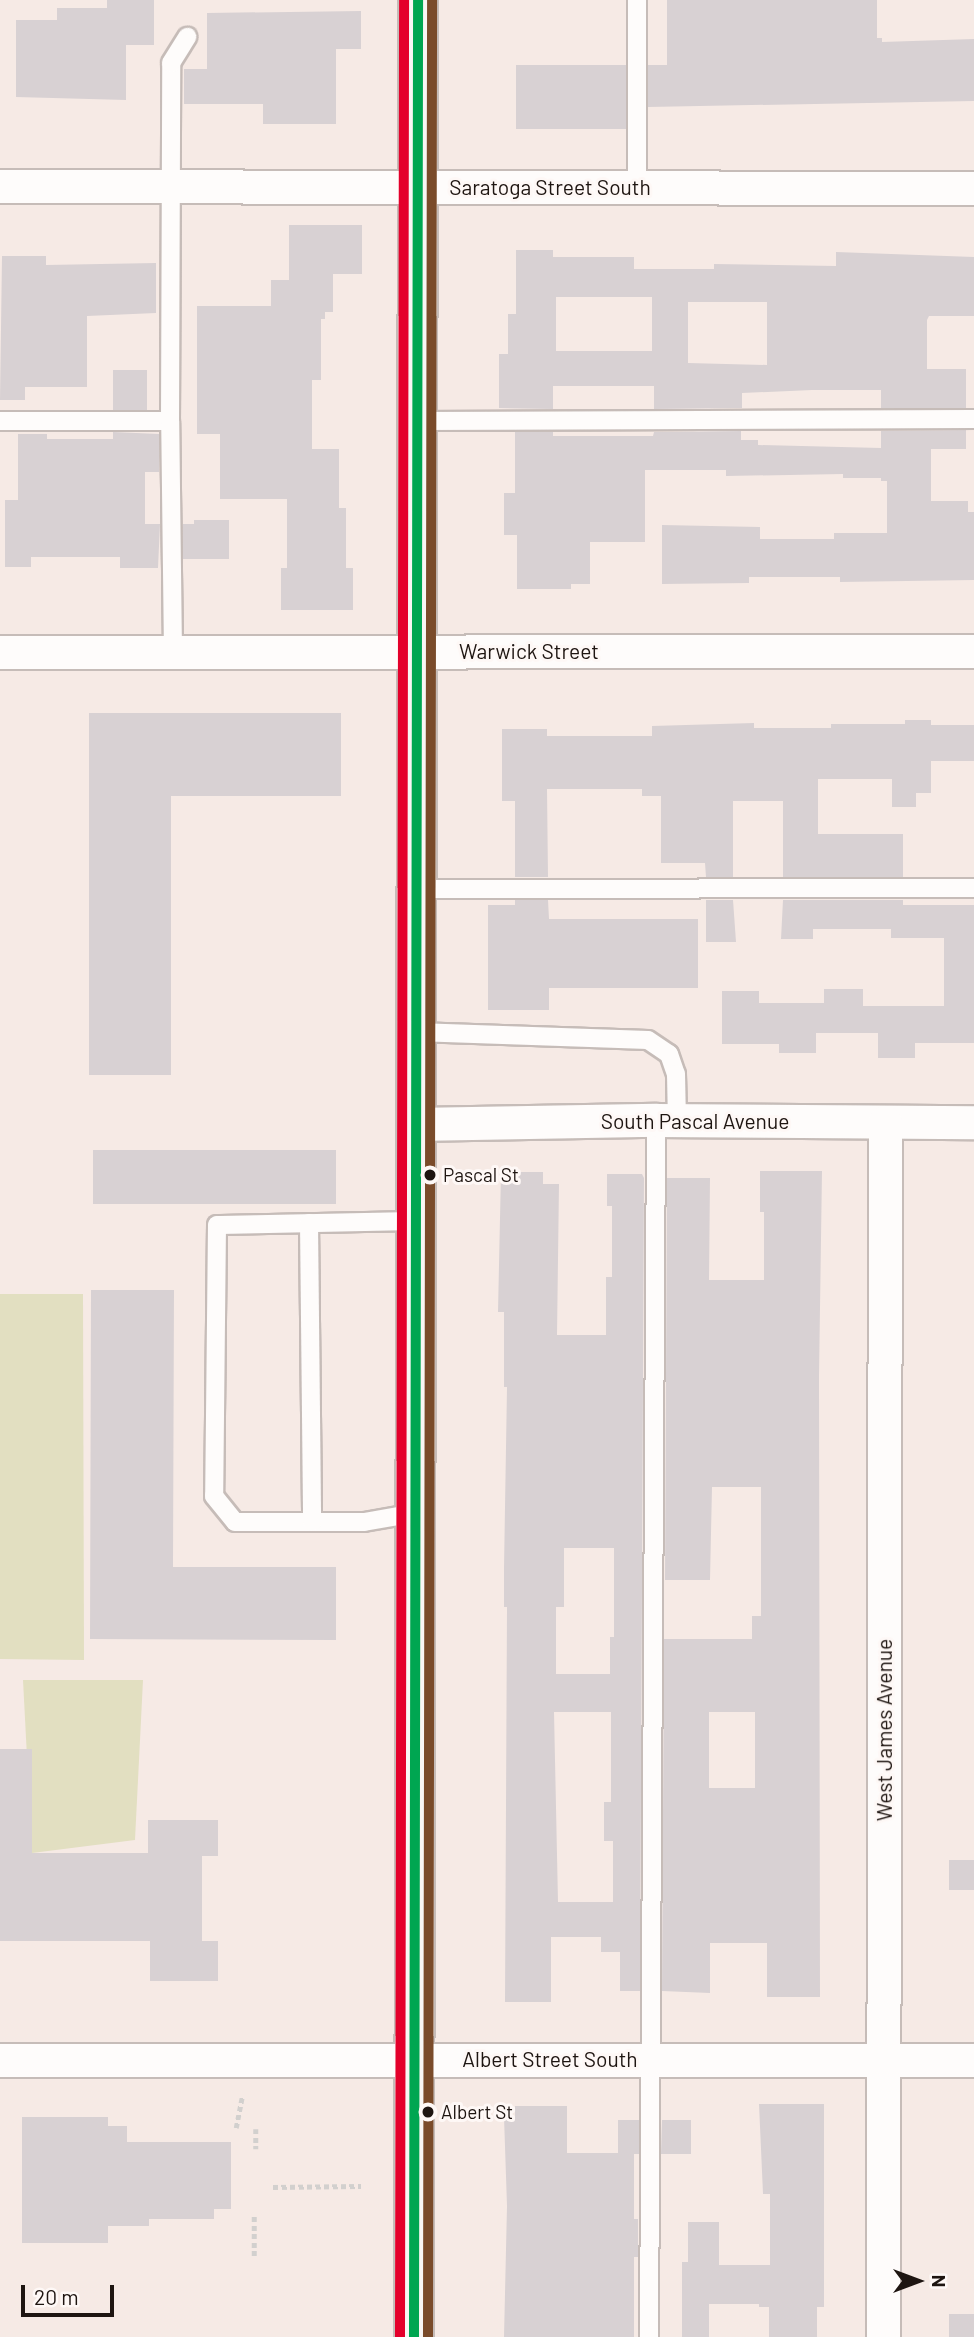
<!DOCTYPE html>
<style>
body{margin:0}
#map{position:relative;width:974px;height:2337px;overflow:hidden;background:#f6eae5;font-family:Barlow,sans-serif}
div>[style]{position:absolute}
[style*='--x']{left:calc(var(--x)*1px);top:calc(var(--y)*1px);width:calc(var(--w)*1px);rotate:calc(var(--a)*1deg)}
.green>*{inset:0;background:#e2dfc1}
.building>*{inset:0;background:#d8d1d3}
.path>*{height:4.5px;margin-top:-2.25px;transform-origin:0;background:repeating-linear-gradient(90deg,#d2d0ce 0 5px,transparent 0 8.5px)}
.roads{filter:drop-shadow(2px 0 #c6bcb8) drop-shadow(-2px 0 #c6bcb8) drop-shadow(0 2px #c6bcb8) drop-shadow(0 -2px #c6bcb8)}
.lane>*{height:18px;margin:-9px;padding:0 9px;transform-origin:9px;border-radius:9px;background:#fefcfb}
.street>*{height:33px;margin:-16.5px;padding:0 16.5px;transform-origin:16.5px;border-radius:16.5px;background:#fefcfb}
.secondary>*{height:38px;margin:-19px;padding:0 19px;transform-origin:19px;border-radius:19px;background:#f9f6f4}
.bus-1>*{height:10px;margin:-5px;padding:0 5px;transform-origin:5px;border-radius:5px;background:#00a651}
.bus-2>*{height:10px;margin:-5px;padding:0 5px;transform-origin:5px;border-radius:5px;background:#7a4b2a}
.bus-3>*{height:10px;margin:-5px;padding:0 5px;transform-origin:5px;border-radius:5px;background:#e4002b}
.dots>*{width:19px;height:19px;translate:-50% -50%;box-sizing:border-box;border:4px solid #fef8f6;border-radius:50%}
span{translate:-50% -50%;white-space:nowrap;text-align:center;line-height:1.15;-webkit-text-stroke:6px #fef8f6;paint-order:stroke}
.bus-label{font-size:19px;color:#1e1511}
.left{translate:0 -50%;text-align:left}
.street-label{font-size:21px;color:#1e1511}
.north{position:absolute;left:883px;top:2246px;width:70px;height:70px;-webkit-text-stroke:5px #fef8f6;paint-order:stroke;rotate:90deg;font-size:19px;font-weight:700;line-height:28px;text-align:center;color:#1e1511}
.north::after{content:'';display:block;margin:auto;width:24px;height:32px;background:#1e1511;clip-path:polygon(50% 0,100% 100%,50% 72%,0 100%)}
.scale{position:absolute;left:21px;top:2285px;width:93px;height:32px;box-sizing:border-box;border:4px solid #1e1511;border-top:0;padding-left:9px;font-size:21px;line-height:24px;white-space:nowrap;color:#1e1511;-webkit-text-stroke:5px #fef8f6;paint-order:stroke}
</style>
<div id="map">
<div class="green">
<div style="clip-path:polygon(0 1294px,83px 1294px,84px 1660px,0 1659px)"></div>
<div style="clip-path:polygon(23px 1680px,143px 1680px,135px 1840px,32px 1853px)"></div>
</div>
<div class="building">
<div style="clip-path:polygon(107px 0,154px 0,154px 45px,126px 45px,126px 100px,16px 97px,16px 20px,57px 20px,57px 8px,107px 8px)"></div>
<div style="clip-path:polygon(667px 0,877px 0,877px 38px,882px 38px,882px 42px,974px 39px,974px 101px,648px 107px,648px 65px,667px 65px)"></div>
<div style="clip-path:polygon(361px 11px,361px 49px,336px 49px,336px 124px,263px 124px,263px 104px,184px 104px,184px 69px,207px 69px,207px 13px)"></div>
<div style="clip-path:polygon(516px 65px,626px 65px,626px 129px,516px 129px)"></div>
<div style="clip-path:polygon(289px 225px,362px 225px,362px 274px,333px 274px,333px 312px,325px 312px,325px 319px,321px 319px,321px 380px,312px 380px,312px 449px,339px 449px,339px 508px,346px 508px,346px 568px,353px 568px,353px 610px,281px 610px,281px 568px,287px 568px,287px 499px,220px 499px,220px 434px,197px 434px,197px 306px,271px 306px,271px 280px,289px 280px)"></div>
<div style="clip-path:polygon(evenodd,516px 250px,553px 250px,553px 257px,634px 257px,634px 269px,714px 269px,714px 264px,836px 266px,836px 252px,974px 257px,974px 316px,929px 316px,927px 320px,927px 369px,966px 369px,966px 408px,881px 408px,881px 390px,812px 390px,742px 393px,742px 408px,654px 409px,654px 386px,553px 386px,553px 409px,499px 408px,499px 354px,508px 354px,508px 314px,516px 314px,516px 250px,556px 297px,652px 297px,652px 351px,556px 351px,556px 297px,516px 250px,688px 302px,767px 302px,767px 365px,688px 363px,688px 302px)"></div>
<div style="clip-path:polygon(2px 256px,46px 256px,46px 265px,156px 263px,156px 313px,87px 316px,87px 387px,25px 387px,25px 400px,0 400px)"></div>
<div style="clip-path:polygon(113px 370px,147px 370px,147px 410px,113px 410px)"></div>
<div style="clip-path:polygon(966px 430px,966px 449px,931px 449px,931px 501px,968px 501px,968px 512px,974px 512px,974px 580px,840px 582px,840px 577px,749px 577px,749px 583px,662px 584px,662px 525px,760px 527px,760px 539px,834px 539px,834px 533px,887px 533px,887px 481px,881px 481px,881px 478px,843px 478px,843px 474px,726px 476px,726px 470px,645px 470px,645px 542px,590px 542px,590px 584px,571px 584px,571px 589px,517px 589px,517px 535px,504px 535px,504px 493px,515px 493px,515px 432px,553px 432px,553px 436px,653px 436px,654px 432px,741px 431px,741px 440px,758px 440px,758px 445px,881px 448px,881px 431px)"></div>
<div style="clip-path:polygon(113px 432px,159px 434px,159px 472px,145px 472px,145px 524px,160px 524px,158px 568px,120px 568px,120px 557px,31px 557px,31px 567px,5px 567px,5px 500px,18px 500px,18px 434px,47px 434px,47px 439px,113px 439px)"></div>
<div style="clip-path:polygon(194px 520px,229px 520px,229px 559px,183px 559px,183px 524px,194px 524px)"></div>
<div style="clip-path:polygon(89px 713px,341px 713px,341px 796px,171px 796px,171px 1075px,89px 1075px)"></div>
<div style="clip-path:polygon(905px 720px,931px 720px,931px 725px,974px 725px,974px 761px,931px 761px,931px 793px,916px 793px,916px 807px,892px 807px,892px 779px,818px 779px,818px 834px,903px 834px,903px 877px,783px 877px,783px 801px,733px 801px,733px 877px,706px 877px,705px 863px,661px 863px,661px 796px,642px 796px,642px 789px,547px 789px,548px 877px,515px 877px,515px 801px,502px 801px,502px 729px,547px 729px,547px 736px,652px 736px,652px 726px,754px 723px,754px 728px,831px 728px,831px 724px,905px 724px)"></div>
<div style="clip-path:polygon(515px 900px,548px 900px,549px 919px,698px 919px,698px 988px,549px 988px,549px 1010px,488px 1010px,488px 905px,515px 905px)"></div>
<div style="clip-path:polygon(706px 900px,733px 900px,736px 942px,706px 942px)"></div>
<div style="clip-path:polygon(783px 900px,903px 900px,903px 905px,974px 905px,974px 1043px,915px 1043px,915px 1058px,878px 1058px,878px 1033px,816px 1033px,816px 1053px,779px 1053px,779px 1044px,722px 1044px,722px 991px,759px 991px,759px 1003px,824px 1003px,824px 989px,863px 989px,863px 1006px,944px 1006px,944px 938px,891px 938px,891px 929px,813px 929px,813px 939px,781px 939px)"></div>
<div style="clip-path:polygon(93px 1150px,336px 1150px,336px 1204px,93px 1204px)"></div>
<div style="clip-path:polygon(evenodd,760px 1171px,822px 1171px,819px 1377px,820px 1997px,767px 1997px,767px 1943px,710px 1943px,710px 1993px,662px 1991px,664px 1639px,752px 1639px,752px 1616px,761px 1616px,761px 1487px,712px 1487px,710px 1580px,665px 1580px,667px 1178px,710px 1178px,709px 1280px,764px 1280px,764px 1212px,760px 1212px,760px 1171px,709px 1712px,755px 1712px,755px 1788px,709px 1788px,709px 1712px)"></div>
<div style="clip-path:polygon(evenodd,501px 1172px,543px 1172px,543px 1184px,559px 1184px,557px 1335px,606px 1335px,606px 1277px,612px 1277px,612px 1206px,607px 1206px,607px 1174px,642px 1174px,644px 1178px,640px 1991px,620px 1991px,620px 1952px,601px 1952px,601px 1937px,551px 1937px,551px 2002px,505px 2002px,507px 1607px,504px 1607px,504px 1568px,507px 1387px,504px 1387px,504px 1312px,498px 1312px,501px 1172px,564px 1548px,614px 1548px,614px 1637px,610px 1637px,610px 1674px,556px 1674px,556px 1607px,564px 1607px,564px 1548px,501px 1172px,554px 1712px,611px 1712px,611px 1802px,604px 1802px,604px 1841px,613px 1841px,613px 1902px,558px 1902px,554px 1712px)"></div>
<div style="clip-path:polygon(91px 1290px,174px 1290px,173px 1567px,336px 1567px,336px 1640px,90px 1639px)"></div>
<div style="clip-path:polygon(0 1749px,32px 1749px,32px 1853px,148px 1853px,148px 1820px,218px 1820px,218px 1856px,202px 1856px,202px 1941px,218px 1941px,218px 1981px,150px 1981px,150px 1941px,0 1941px)"></div>
<div style="clip-path:polygon(949px 1860px,974px 1860px,974px 1890px,949px 1890px)"></div>
<div style="clip-path:polygon(759px 2104px,824px 2104px,824px 2307px,817px 2307px,817px 2337px,769px 2337px,769px 2307px,759px 2307px,759px 2304px,709px 2304px,709px 2337px,682px 2337px,682px 2262px,688px 2262px,688px 2222px,719px 2222px,719px 2265px,770px 2265px,770px 2194px,763px 2194px)"></div>
<div style="clip-path:polygon(515px 2106px,567px 2106px,567px 2153px,618px 2153px,618px 2120px,639px 2120px,639px 2154px,634px 2154px,634px 2219px,638px 2219px,638px 2257px,634px 2257px,634px 2337px,504px 2337px,507px 2206px,504px 2117px,515px 2117px)"></div>
<div style="clip-path:polygon(22px 2117px,108px 2117px,108px 2126px,127px 2126px,127px 2142px,231px 2142px,231px 2209px,214px 2209px,214px 2219px,149px 2219px,149px 2226px,108px 2226px,108px 2243px,22px 2243px)"></div>
<div style="clip-path:polygon(662px 2120px,691px 2120px,691px 2154px,661px 2154px)"></div>
<div style="clip-path:polygon(949px 2314px,974px 2314px,974px 2337px,949px 2337px)"></div>
</div>
<div class="path">
<div style="--x:236;--y:2128;--w:31;--a:-79"></div>
<div style="--x:256;--y:2129;--w:20;--a:90"></div>
<div style="--x:273;--y:2187;--w:88;--a:-0.7"></div>
<div style="--x:254;--y:2256;--w:41;--a:-90"></div>
</div>
<div class="roads">
<div class="lane">
<div style="--x:637;--y:0;--w:187;--a:90"></div>
<div style="--x:0;--y:421;--w:170;--a:0"></div>
<div style="--x:417;--y:421;--w:557;--a:-0.21"></div>
<div style="--x:173;--y:652;--w:231;--a:-90.7"></div>
<div style="--x:170;--y:421;--w:358;--a:-89.8"></div>
<div style="--x:171;--y:63;--w:31;--a:-58"></div>
<div style="--x:417;--y:889;--w:557;--a:-0.1"></div>
<div style="--x:416;--y:1032;--w:232;--a:2"></div>
<div style="--x:648;--y:1040;--w:25;--a:34"></div>
<div style="--x:669;--y:1054;--w:21;--a:71"></div>
<div style="--x:676;--y:1074;--w:47;--a:88.8"></div>
<div style="--x:416;--y:1221;--w:199;--a:178.8"></div>
<div style="--x:217;--y:1225;--w:271;--a:90.6"></div>
<div style="--x:214;--y:1496;--w:33;--a:51"></div>
<div style="--x:235;--y:1522;--w:129;--a:0"></div>
<div style="--x:364;--y:1522;--w:53;--a:-9.8"></div>
<div style="--x:309;--y:1223;--w:299;--a:89.4"></div>
<div style="--x:649;--y:2337;--w:1217;--a:-89.67"></div>
</div>
<div class="street">
<div style="--x:0;--y:186;--w:974;--a:0.12"></div>
<div style="--x:0;--y:652;--w:974;--a:-0.06"></div>
<div style="--x:415;--y:1124;--w:241;--a:-1"></div>
<div style="--x:656;--y:1120;--w:318;--a:0.4"></div>
<div style="--x:0;--y:2060;--w:974;--a:0"></div>
<div style="--x:883;--y:2337;--w:1215;--a:-89.91"></div>
</div>
<div class="secondary">
<div style="--x:414;--y:2337;--w:2337;--a:-89.9"></div>
</div>
</div>
<div class="bus-1">
<div style="--x:414;--y:2337;--w:2337;--a:-89.9"></div>
</div>
<div class="bus-2">
<div style="--x:428;--y:2337;--w:2337;--a:-89.9"></div>
</div>
<div class="bus-3">
<div style="--x:400;--y:2337;--w:2337;--a:-89.9"></div>
</div>
<div class="dots">
<div style="left:430px;top:1175px;background:#1e1511"></div>
<div style="left:428px;top:2112px;background:#1e1511"></div>
</div>
<div class="bus-label">
<span class="left" style="left:443px;top:1175px">Pascal St</span>
<span class="left" style="left:441px;top:2112px">Albert St</span>
</div>
<div class="street-label">
<span style="left:550px;top:187px">Saratoga Street South</span>
<span style="left:529px;top:651px">Warwick Street</span>
<span style="left:695px;top:1121px">South Pascal Avenue</span>
<span style="left:884px;top:1730px;rotate:-90deg">West James Avenue</span>
<span style="left:550px;top:2059px">Albert Street South</span>
</div>
<div class="north">N</div>
<div class="scale">20 m</div>
</div>
